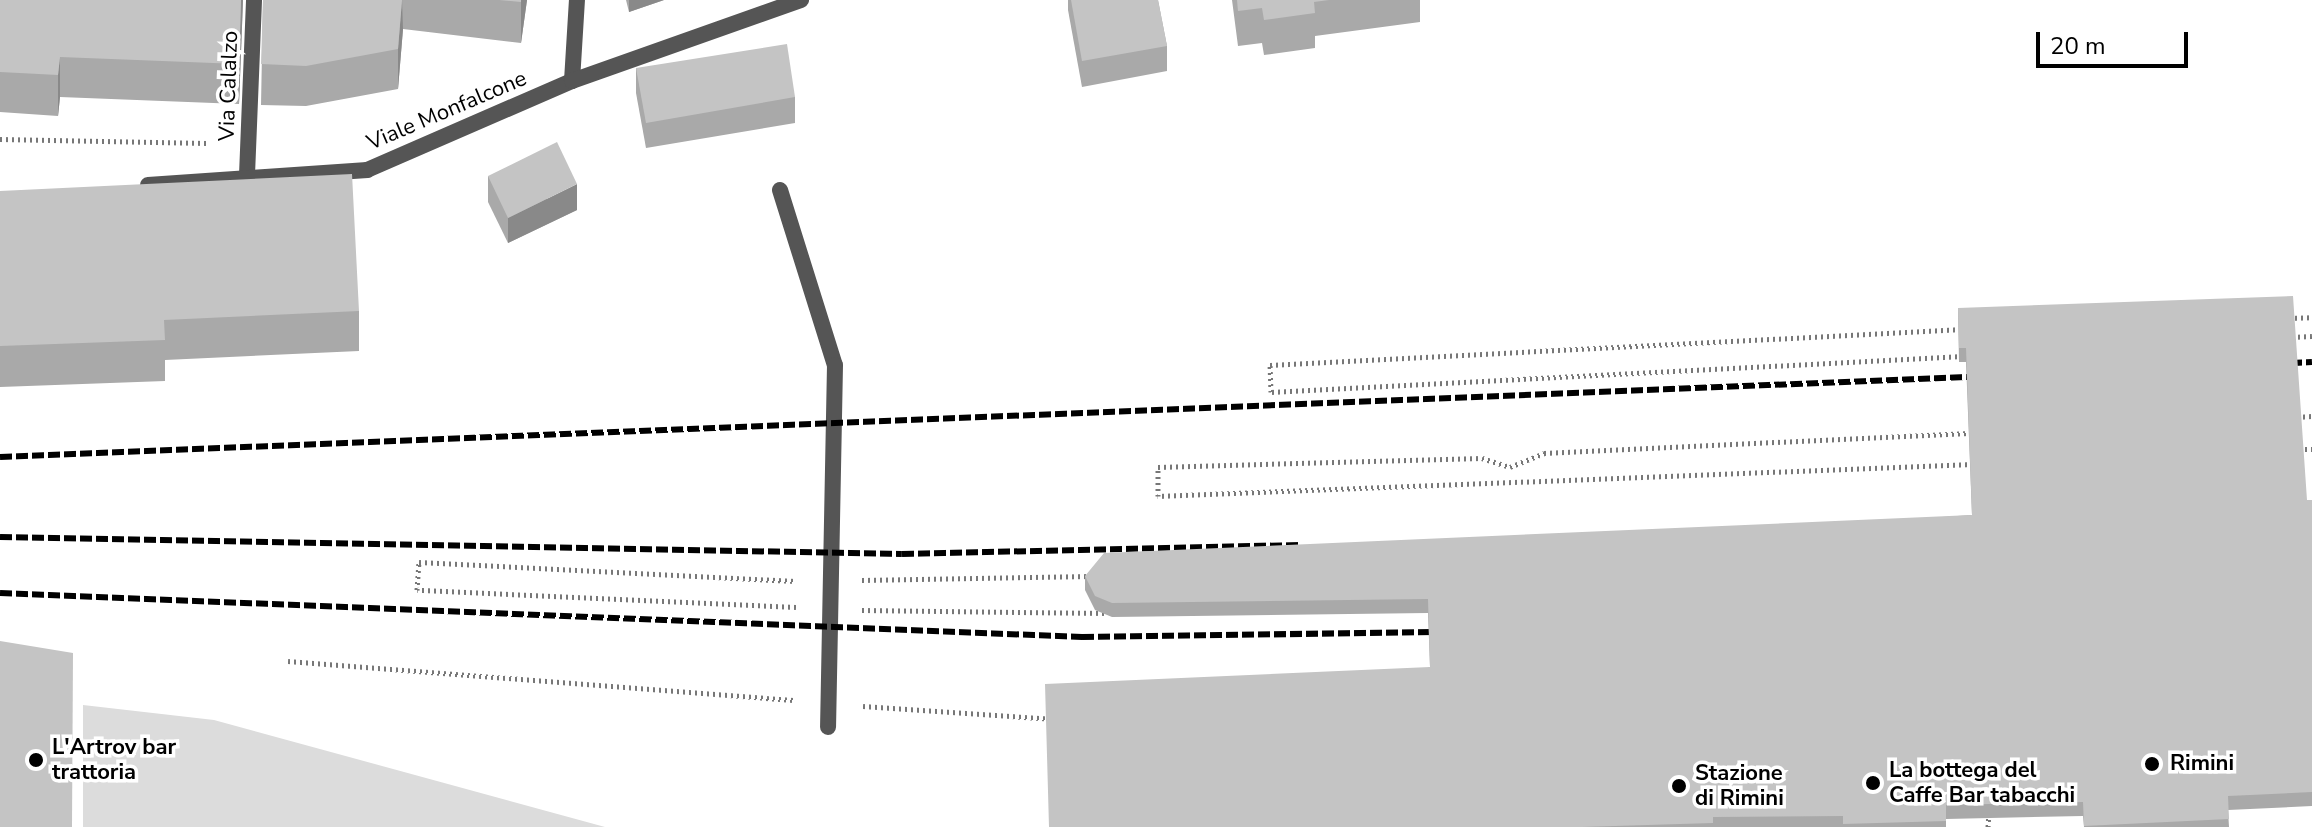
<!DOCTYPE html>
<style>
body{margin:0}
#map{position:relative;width:2312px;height:827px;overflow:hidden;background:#fff;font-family:"Nunito Sans",sans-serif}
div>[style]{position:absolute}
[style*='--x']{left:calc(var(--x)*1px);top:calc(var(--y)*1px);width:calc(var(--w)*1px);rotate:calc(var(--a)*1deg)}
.green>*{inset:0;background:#dcdcdc}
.path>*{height:5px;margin-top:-2.5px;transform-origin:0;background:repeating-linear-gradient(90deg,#777 0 2px,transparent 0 6px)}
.lane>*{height:16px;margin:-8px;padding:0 8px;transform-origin:8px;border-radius:8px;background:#555}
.street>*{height:16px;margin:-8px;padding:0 8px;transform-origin:8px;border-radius:8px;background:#555}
.rail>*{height:6px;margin-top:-3px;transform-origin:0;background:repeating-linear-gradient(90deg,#000 0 12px,transparent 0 16px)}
.wall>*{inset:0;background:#a9a9a9}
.shaded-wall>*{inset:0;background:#898989}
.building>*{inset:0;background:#c4c4c4}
.dots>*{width:22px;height:22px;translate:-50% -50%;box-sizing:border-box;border:4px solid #fff;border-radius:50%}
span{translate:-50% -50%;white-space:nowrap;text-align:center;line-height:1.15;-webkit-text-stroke:7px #fff;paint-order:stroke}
.street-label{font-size:22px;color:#000}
.poi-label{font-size:22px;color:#000;font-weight:700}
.left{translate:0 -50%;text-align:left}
.scale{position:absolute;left:2036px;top:32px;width:152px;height:36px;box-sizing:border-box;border:4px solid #000;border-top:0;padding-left:10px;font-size:24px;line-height:28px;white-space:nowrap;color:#000;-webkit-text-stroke:6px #fff;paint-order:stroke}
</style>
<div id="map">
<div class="green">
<div style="clip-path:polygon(83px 705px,214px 720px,605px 827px,83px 827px)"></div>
</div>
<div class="path">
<div style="--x:0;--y:139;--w:207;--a:1.1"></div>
<div style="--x:2289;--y:318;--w:23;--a:-2"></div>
<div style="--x:2292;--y:337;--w:20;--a:-3"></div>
<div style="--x:1963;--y:356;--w:693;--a:177.02"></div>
<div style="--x:1271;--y:392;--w:27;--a:-92"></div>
<div style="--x:1270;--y:365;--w:694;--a:-2.97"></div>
<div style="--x:2297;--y:417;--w:15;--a:-4"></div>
<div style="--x:2299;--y:449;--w:13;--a:0"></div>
<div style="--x:1973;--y:464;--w:816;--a:177.75"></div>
<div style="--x:1158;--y:496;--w:29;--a:-90"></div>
<div style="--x:1158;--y:467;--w:324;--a:-1.6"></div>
<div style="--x:1482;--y:458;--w:29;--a:18"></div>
<div style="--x:1510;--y:467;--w:37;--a:-22"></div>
<div style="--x:1544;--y:453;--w:431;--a:-2.7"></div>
<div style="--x:862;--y:580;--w:230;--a:-1"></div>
<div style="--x:796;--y:607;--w:379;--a:-177.4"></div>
<div style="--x:417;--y:590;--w:28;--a:-86"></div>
<div style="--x:419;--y:562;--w:377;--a:2.9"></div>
<div style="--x:862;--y:610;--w:246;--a:0.7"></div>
<div style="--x:288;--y:661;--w:507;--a:4.42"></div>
<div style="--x:863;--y:706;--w:189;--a:3.9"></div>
<div style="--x:1988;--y:827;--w:15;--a:-86"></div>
</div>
<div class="lane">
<div style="--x:780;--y:190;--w:183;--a:72.6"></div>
<div style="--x:835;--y:365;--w:362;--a:91.1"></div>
</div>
<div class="street">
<div style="--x:572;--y:81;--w:81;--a:-86.5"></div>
<div style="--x:247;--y:175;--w:175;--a:-87.7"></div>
<div style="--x:148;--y:185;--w:220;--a:-3.9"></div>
<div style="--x:367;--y:170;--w:223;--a:-23.5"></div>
<div style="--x:572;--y:81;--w:243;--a:-19.5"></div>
</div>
<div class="rail">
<div style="--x:2274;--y:364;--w:38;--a:-3"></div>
<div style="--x:0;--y:457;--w:1992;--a:-2.33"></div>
<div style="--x:0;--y:537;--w:902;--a:1.08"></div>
<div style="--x:902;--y:554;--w:399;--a:-1.3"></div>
<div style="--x:0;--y:593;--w:1083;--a:2.33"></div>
<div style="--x:1082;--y:637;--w:369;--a:-0.8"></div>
</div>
<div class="wall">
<div style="clip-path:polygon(0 0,243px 0,239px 104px,60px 97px,58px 116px,0 112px)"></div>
<div style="clip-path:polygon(263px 0,527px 0,521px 43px,403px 29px,398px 89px,306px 106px,261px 105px)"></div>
<div style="clip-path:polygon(626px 0,664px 0,629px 12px)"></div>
<div style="clip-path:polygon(1068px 0,1158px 0,1167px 46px,1167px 71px,1082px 87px,1068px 10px)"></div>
<div style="clip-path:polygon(1232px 0,1420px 0,1420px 22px,1315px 36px,1315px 48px,1264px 55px,1262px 43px,1238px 46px)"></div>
<div style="clip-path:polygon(636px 68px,795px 97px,795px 123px,646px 148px,636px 93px)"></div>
<div style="clip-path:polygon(488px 176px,577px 210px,508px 243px,488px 202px)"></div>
<div style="clip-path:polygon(0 191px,359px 311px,359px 351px,165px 360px,165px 381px,0 387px)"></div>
<div style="clip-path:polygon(1958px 308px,2307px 500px,2312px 500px,2312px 806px,2228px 810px,2229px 827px,2084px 827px,2083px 816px,1946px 819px,1946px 827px,1049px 827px,1430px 667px,1428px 613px,1112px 617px,1095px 610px,1085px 590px,1085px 576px,1972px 515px,1966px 362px,1959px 362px)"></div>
</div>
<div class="shaded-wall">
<div style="clip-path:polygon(241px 0,243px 0,239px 104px,239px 64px)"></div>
<div style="clip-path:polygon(402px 0,403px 29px,398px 89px,398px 49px)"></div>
<div style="clip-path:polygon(521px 0,527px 0,521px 43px)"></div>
<div style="clip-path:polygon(629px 0,664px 0,629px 12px)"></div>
<div style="clip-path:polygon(60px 57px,60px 97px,58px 116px,58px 75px)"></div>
<div style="clip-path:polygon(577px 184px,577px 210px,508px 243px,508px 218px)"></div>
</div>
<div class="building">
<div style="clip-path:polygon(0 0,241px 0,239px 64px,60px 57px,58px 75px,0 72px)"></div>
<div style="clip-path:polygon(263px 0,402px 0,398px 49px,306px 66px,261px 64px)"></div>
<div style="clip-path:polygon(499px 0,521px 0,521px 2px)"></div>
<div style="clip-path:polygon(1071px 0,1158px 0,1167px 46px,1082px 61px)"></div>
<div style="clip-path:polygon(1237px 0,1329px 0,1314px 2px,1315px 13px,1264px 20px,1262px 8px,1238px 11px)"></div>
<div style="clip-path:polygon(787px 44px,795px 97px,646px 123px,636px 68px)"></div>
<div style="clip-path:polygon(557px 142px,577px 184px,508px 218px,488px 176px)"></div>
<div style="clip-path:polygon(352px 174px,359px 311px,164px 320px,165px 340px,0 346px,0 191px)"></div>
<div style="clip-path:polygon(2293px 296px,2307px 500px,2312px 500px,2312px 792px,2228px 796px,2229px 819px,2084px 826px,2083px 802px,1946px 805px,1946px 821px,1843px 824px,1843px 816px,1713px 817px,1713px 823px,1582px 827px,1049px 827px,1045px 684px,1430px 667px,1428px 599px,1112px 603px,1095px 596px,1085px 576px,1104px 553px,1972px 515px,1966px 348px,1959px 348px,1958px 308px)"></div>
<div style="clip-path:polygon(0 641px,73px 653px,72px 827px,0 827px)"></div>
</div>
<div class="dots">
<div style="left:36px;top:760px;background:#000"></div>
<div style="left:2152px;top:764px;background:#000"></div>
<div style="left:1873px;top:783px;background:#000"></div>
<div style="left:1679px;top:786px;background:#000"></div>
</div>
<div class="street-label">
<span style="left:229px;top:86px;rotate:-88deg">Via Calalzo</span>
<span style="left:447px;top:111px;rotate:-23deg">Viale Monfalcone</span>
</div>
<div class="poi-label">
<span class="left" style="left:52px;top:760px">L'Artrov bar<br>trattoria</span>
<span class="left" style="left:2170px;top:764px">Rimini</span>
<span class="left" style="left:1889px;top:783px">La bottega del<br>Caffe Bar tabacchi</span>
<span class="left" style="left:1695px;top:786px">Stazione<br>di Rimini</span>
</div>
<div class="scale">20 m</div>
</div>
